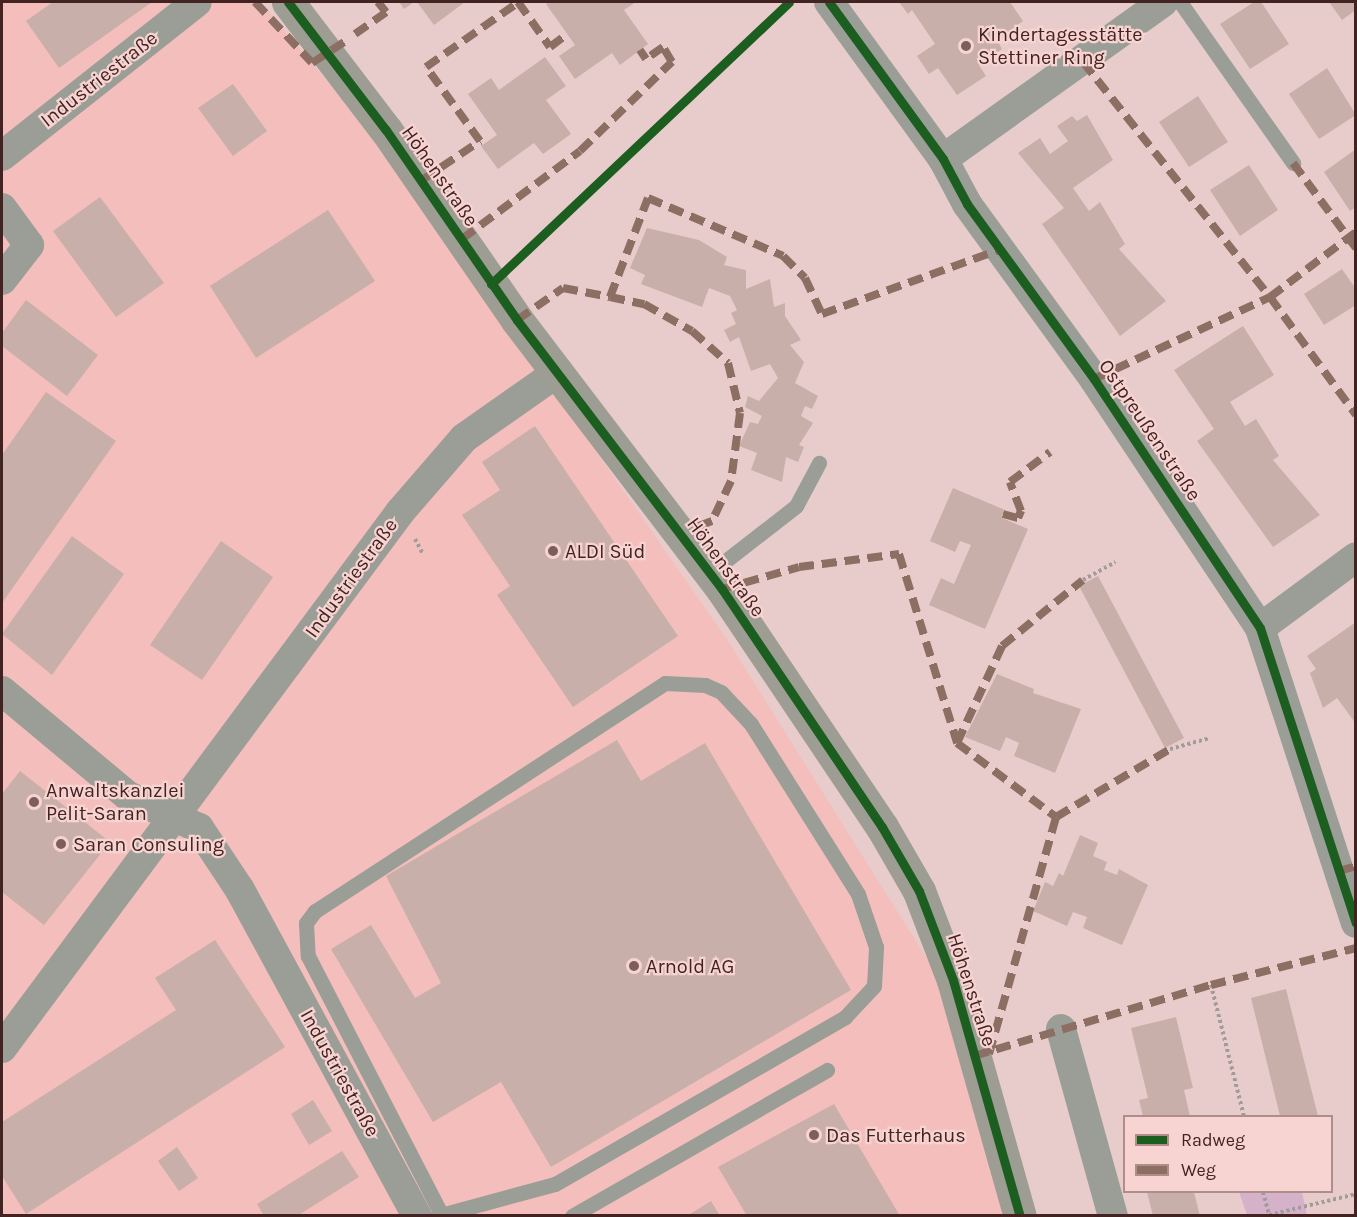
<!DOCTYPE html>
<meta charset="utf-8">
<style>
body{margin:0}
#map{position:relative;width:1357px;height:1217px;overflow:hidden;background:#e8cccb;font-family:Karla,sans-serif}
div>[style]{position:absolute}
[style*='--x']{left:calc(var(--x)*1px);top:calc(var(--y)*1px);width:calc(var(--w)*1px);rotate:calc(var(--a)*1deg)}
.built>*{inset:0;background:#f3bebb}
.green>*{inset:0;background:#d5b2ca}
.building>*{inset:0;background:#c9afa9}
.path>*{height:4px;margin-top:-2px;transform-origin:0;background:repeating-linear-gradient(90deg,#a19c97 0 3px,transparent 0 6px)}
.lane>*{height:15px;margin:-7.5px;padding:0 7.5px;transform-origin:7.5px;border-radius:7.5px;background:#9b9e96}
.street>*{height:30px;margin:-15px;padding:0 15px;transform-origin:15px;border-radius:15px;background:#9b9e96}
.secondary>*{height:33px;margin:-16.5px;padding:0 16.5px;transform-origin:16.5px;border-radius:16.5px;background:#9d9d94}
.quiet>*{height:8px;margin-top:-4px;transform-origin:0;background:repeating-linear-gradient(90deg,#8d6e63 0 15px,transparent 0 23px)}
.cycleway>*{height:9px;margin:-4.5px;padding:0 4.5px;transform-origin:4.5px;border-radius:4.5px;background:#1b5e20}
.dots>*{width:16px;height:16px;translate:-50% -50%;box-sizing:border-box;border:3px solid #f7d4d1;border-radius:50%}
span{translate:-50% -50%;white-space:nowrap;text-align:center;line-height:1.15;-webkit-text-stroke:4.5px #f7d4d1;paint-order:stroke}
.poi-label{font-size:20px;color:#432322}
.left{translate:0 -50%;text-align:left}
.street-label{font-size:20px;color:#432322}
.frame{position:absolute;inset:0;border:3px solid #432322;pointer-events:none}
.legend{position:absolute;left:1123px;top:1115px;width:210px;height:78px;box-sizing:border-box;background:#f7d4d1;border:2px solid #af8d8b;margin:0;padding:8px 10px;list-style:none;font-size:18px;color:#432322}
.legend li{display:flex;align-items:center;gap:12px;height:30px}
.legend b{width:30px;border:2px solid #af8d8b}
</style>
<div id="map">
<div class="built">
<div style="clip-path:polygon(2px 2px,261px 2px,394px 161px,728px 641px,939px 978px,1005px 1215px,4px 1215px)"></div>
</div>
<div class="green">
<div style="clip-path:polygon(1239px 1192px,1302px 1192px,1307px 1215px,1247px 1215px)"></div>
</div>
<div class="building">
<div style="clip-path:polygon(53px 2px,152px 2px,59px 68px,26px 21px)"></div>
<div style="clip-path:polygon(399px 2px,414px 2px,404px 9px)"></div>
<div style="clip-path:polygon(417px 2px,465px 2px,434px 25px)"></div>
<div style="clip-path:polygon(550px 2px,636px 2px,624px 10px,648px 44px,620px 65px,612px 53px,575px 79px,559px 56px,575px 45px,546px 4px)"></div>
<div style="clip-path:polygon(899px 2px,1010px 2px,1023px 21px,997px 40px,1002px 49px,979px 65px,986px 76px,957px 95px,938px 68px,929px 74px,917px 56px,935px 44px,912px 10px,908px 14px)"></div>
<div style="clip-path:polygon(1254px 2px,1261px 2px,1289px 44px,1250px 69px,1220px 24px)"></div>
<div style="clip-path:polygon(1329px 2px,1356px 2px,1356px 10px,1342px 20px)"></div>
<div style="clip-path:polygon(545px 57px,566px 86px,546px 100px,571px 134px,543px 154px,534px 143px,498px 169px,481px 146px,497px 135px,468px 94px,491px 78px,499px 90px)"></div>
<div style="clip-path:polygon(1327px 68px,1356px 115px,1319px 139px,1289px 94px)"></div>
<div style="clip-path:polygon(233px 84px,267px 131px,233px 156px,198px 108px)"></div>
<div style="clip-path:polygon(1198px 96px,1228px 142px,1189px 167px,1159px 122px)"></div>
<div style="clip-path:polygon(1087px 115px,1113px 160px,1073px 188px,1089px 211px,1100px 202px,1125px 244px,1119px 249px,1166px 301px,1120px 336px,1042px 224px,1064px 208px,1018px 153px,1040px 138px,1050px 154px,1068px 141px,1057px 126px,1072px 116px,1077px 121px)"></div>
<div style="clip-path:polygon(1356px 149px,1356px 207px,1350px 211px,1324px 172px)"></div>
<div style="clip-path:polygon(1249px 165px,1278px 210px,1240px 236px,1210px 190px)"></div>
<div style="clip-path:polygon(100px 197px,164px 283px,116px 317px,53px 231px)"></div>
<div style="clip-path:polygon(328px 210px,375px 281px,256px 358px,210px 286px)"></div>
<div style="clip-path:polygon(647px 228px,699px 240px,727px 257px,724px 265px,746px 270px,746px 289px,770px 279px,774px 307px,785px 303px,785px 316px,801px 340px,790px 345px,804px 362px,795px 383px,818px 396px,812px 409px,805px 406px,801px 416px,813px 423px,799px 445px,804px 447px,798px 462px,786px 457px,782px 482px,751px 470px,757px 453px,739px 446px,750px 422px,758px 424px,762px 416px,745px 407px,748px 396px,759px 401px,778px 378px,770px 364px,751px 371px,739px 337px,730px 342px,724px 330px,736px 324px,731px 313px,737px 310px,730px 296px,709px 288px,702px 307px,641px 284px,645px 275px,630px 268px)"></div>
<div style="clip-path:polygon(1342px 269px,1356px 289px,1356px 305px,1324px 325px,1304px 294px)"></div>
<div style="clip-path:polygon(26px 300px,98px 355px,67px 396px,2px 346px,2px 333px)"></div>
<div style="clip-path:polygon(1243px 326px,1274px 375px,1230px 402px,1245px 426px,1256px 419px,1279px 456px,1273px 460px,1320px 515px,1273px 547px,1197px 441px,1214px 429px,1174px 370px)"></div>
<div style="clip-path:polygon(46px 392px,116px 441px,2px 603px,2px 455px)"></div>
<div style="clip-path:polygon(535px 426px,678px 636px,573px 707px,497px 595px,510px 586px,462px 515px,500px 490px,482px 462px)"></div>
<div style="clip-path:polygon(953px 488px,1005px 510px,1002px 518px,1028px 529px,985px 629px,929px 605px,941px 578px,954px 584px,971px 545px,960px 541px,955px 552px,930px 541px)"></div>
<div style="clip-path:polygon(72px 536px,124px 574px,52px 675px,2px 634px)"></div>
<div style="clip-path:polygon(221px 541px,273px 577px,202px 680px,150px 645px)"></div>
<div style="clip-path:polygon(1098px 576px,1184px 738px,1165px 748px,1079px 586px)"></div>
<div style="clip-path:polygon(1356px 622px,1356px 724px,1337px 698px,1323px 708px,1310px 673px,1316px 669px,1307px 656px)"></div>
<div style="clip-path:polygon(997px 674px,1034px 689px,1033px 693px,1081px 709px,1055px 773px,1014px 756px,1019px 743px,1006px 737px,1000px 751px,965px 737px)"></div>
<div style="clip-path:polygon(617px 740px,641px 781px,705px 743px,851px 990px,551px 1167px,501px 1082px,433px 1122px,331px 949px,371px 925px,415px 998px,441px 983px,386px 876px)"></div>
<div style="clip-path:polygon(20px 771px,110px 842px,44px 925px,2px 892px,2px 794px)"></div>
<div style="clip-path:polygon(1080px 835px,1098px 843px,1093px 856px,1107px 862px,1104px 870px,1117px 875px,1119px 869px,1148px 885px,1122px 945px,1083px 928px,1087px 917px,1073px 912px,1067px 926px,1033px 911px,1045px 882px,1053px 886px,1059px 873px,1063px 876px)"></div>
<div style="clip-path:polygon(215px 940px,285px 1047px,26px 1214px,2px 1176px,2px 1122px,176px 1010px,155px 978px)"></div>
<div style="clip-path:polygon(1286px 989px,1294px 1021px,1318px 1116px,1280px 1116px,1251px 998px)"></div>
<div style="clip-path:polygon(1176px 1017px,1193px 1088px,1184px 1090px,1190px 1116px,1143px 1116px,1139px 1100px,1148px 1098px,1131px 1028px)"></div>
<div style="clip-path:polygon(313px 1100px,332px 1131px,309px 1145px,291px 1114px)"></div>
<div style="clip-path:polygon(834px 1104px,900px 1216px,747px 1216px,718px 1167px)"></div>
<div style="clip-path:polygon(177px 1147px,198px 1178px,179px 1191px,158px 1161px)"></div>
<div style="clip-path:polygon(342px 1151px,359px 1177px,297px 1216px,264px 1216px,257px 1204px)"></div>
<div style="clip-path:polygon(1147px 1192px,1194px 1192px,1200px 1216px,1153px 1216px)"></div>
<div style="clip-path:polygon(711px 1201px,720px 1216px,687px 1216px)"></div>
</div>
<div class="path">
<div style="--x:415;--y:539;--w:17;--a:62"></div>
<div style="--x:1083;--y:580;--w:37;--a:-29"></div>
<div style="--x:1170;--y:749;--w:41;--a:-15.4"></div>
<div style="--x:1211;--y:985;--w:135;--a:75.9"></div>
<div style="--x:1263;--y:1192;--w:24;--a:75"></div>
<div style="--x:1269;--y:1215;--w:89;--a:-13.6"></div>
</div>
<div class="lane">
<div style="--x:1180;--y:2;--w:197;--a:54.9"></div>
<div style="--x:710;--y:573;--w:109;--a:-37.9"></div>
<div style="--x:796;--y:506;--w:49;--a:-61.9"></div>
<div style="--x:437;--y:1216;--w:122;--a:-15.2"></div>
<div style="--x:555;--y:1184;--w:335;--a:-29.9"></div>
<div style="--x:845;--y:1017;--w:42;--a:-46.9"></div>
<div style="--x:874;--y:986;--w:39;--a:-87"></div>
<div style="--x:876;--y:947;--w:56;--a:-108.8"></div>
<div style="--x:858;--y:894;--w:201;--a:-122.2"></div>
<div style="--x:751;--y:724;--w:44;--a:-133.2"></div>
<div style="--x:721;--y:692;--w:17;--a:-156"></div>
<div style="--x:705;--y:685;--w:40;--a:-177.1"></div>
<div style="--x:665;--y:683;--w:418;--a:146.9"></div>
<div style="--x:315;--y:911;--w:15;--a:127"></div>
<div style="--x:306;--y:923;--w:33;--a:87"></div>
<div style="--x:308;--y:956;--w:290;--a:62.7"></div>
<div style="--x:572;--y:1216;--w:294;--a:-29.8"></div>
</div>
<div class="street">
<div style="--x:829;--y:2;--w:194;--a:54"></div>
<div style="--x:943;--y:159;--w:51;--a:61.9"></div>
<div style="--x:967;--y:204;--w:216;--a:54"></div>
<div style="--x:1094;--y:379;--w:299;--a:56.3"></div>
<div style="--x:1260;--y:628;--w:310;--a:72"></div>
<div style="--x:2;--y:156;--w:248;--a:-38.3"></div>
<div style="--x:943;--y:159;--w:270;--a:-35.5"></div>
<div style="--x:2;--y:208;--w:46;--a:53.9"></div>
<div style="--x:29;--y:245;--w:44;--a:127.6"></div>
<div style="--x:1260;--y:628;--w:119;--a:-36.5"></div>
<div style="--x:2;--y:691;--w:164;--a:39.8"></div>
<div style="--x:128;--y:796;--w:78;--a:24.3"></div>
<div style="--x:199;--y:828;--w:74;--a:56.5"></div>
<div style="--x:240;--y:890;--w:371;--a:61.5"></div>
<div style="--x:1061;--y:1029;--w:194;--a:74.5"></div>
<div style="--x:2;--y:1048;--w:668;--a:-53.4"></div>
<div style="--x:400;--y:512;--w:98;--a:-49.1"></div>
<div style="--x:464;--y:438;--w:115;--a:-35.1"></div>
</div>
<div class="secondary">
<div style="--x:288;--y:2;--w:161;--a:52.6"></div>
<div style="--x:386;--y:130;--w:231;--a:55.4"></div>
<div style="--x:517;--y:320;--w:338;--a:52.7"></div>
<div style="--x:722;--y:589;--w:287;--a:56.1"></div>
<div style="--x:882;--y:827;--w:74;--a:60"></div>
<div style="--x:919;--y:891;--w:95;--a:69.1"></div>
<div style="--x:953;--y:980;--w:245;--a:74.2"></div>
</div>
<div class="quiet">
<div style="--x:255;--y:2;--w:83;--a:46.9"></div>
<div style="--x:312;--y:63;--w:45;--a:-33.3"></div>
<div style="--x:518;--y:2;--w:55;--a:54.6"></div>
<div style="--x:550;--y:47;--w:21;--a:-37"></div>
<div style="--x:355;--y:34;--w:38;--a:-35"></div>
<div style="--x:386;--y:12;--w:13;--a:-129"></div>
<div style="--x:1083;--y:62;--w:300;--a:51.5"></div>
<div style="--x:1270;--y:297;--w:146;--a:53.9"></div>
<div style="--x:1293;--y:163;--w:106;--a:53.5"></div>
<div style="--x:422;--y:180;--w:70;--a:-33.9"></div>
<div style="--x:480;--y:141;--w:92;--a:-126.1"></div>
<div style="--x:426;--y:67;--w:113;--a:-35"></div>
<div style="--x:462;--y:239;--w:147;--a:-36.7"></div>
<div style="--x:580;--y:151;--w:128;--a:-44.1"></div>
<div style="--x:672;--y:62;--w:17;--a:-121"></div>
<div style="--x:663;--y:47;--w:21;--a:145"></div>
<div style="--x:646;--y:59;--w:11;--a:-124"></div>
<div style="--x:610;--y:297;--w:35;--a:12"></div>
<div style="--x:644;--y:304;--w:55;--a:29.4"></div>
<div style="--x:692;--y:331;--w:48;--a:41.6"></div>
<div style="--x:728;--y:363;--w:51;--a:76.5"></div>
<div style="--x:740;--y:413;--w:69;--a:97.5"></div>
<div style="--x:731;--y:481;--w:44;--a:115.4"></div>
<div style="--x:712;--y:521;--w:17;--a:159"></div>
<div style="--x:696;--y:527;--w:67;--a:54.7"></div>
<div style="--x:517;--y:320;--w:56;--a:-34.8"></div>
<div style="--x:563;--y:288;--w:48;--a:10.8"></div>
<div style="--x:610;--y:297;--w:106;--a:-69"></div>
<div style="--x:648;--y:198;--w:147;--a:23.2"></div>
<div style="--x:783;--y:256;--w:31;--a:45"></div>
<div style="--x:805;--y:278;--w:40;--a:65"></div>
<div style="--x:822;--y:314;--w:188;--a:-19.9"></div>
<div style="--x:1094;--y:379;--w:194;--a:-25"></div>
<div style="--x:1270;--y:297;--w:108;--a:-37.1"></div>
<div style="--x:1003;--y:514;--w:16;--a:15"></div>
<div style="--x:1018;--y:518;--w:8;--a:-67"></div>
<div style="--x:1021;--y:511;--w:31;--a:-111"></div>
<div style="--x:1010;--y:482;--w:50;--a:-36.9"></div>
<div style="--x:722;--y:589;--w:80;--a:-15.9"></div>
<div style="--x:799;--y:567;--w:101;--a:-7.4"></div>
<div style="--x:899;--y:554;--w:198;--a:72.9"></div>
<div style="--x:957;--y:743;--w:124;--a:36.8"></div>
<div style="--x:957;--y:743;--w:107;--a:-65.1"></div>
<div style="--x:1002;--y:646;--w:104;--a:-39.2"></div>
<div style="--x:1339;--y:871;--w:18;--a:-16"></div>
<div style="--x:989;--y:1054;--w:246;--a:-74.2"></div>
<div style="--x:1056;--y:817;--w:133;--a:-30.8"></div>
<div style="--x:974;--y:1056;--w:247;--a:-16.7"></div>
<div style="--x:1211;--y:985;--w:150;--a:-14.3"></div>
</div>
<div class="cycleway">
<div style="--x:288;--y:2;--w:161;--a:52.6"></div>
<div style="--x:386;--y:130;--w:231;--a:55.4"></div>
<div style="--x:517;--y:320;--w:338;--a:52.7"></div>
<div style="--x:722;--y:589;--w:287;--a:56.1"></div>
<div style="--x:882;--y:827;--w:74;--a:60"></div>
<div style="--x:919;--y:891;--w:95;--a:69.1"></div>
<div style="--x:953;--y:980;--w:245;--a:74.2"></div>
<div style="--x:829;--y:2;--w:194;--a:54"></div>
<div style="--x:943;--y:159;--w:51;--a:61.9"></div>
<div style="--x:967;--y:204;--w:216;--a:54"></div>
<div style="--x:1094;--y:379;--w:299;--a:56.3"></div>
<div style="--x:1260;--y:628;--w:310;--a:72"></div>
<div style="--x:491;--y:284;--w:410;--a:-43.4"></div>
</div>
<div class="dots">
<div style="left:966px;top:46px;background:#7d5e5d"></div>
<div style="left:553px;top:551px;background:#7d5e5d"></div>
<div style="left:34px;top:802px;background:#7d5e5d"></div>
<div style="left:61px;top:844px;background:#7d5e5d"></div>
<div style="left:634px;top:966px;background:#7d5e5d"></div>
<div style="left:814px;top:1135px;background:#7d5e5d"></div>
</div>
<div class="poi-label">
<span class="left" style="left:978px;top:46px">Kindertagesstätte<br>Stettiner Ring</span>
<span class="left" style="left:565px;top:551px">ALDI Süd</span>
<span class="left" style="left:46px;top:802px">Anwaltskanzlei<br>Pelit-Saran</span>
<span class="left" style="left:73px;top:844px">Saran Consuling</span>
<span class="left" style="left:646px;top:966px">Arnold AG</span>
<span class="left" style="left:826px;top:1135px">Das Futterhaus</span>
</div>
<div class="street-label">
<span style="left:99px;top:79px;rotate:-38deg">Industriestraße</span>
<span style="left:440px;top:176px;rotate:55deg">Höhenstraße</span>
<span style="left:1150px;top:430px;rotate:56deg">Ostpreußenstraße</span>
<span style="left:726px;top:567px;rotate:54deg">Höhenstraße</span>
<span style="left:351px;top:578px;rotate:-54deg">Industriestraße</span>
<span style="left:972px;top:990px;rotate:72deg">Höhenstraße</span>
<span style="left:340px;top:1073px;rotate:61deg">Industriestraße</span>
</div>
<div class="frame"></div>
<ul class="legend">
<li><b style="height:8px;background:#1b5e20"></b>Radweg</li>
<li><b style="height:8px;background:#8d6e63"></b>Weg</li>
</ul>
</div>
